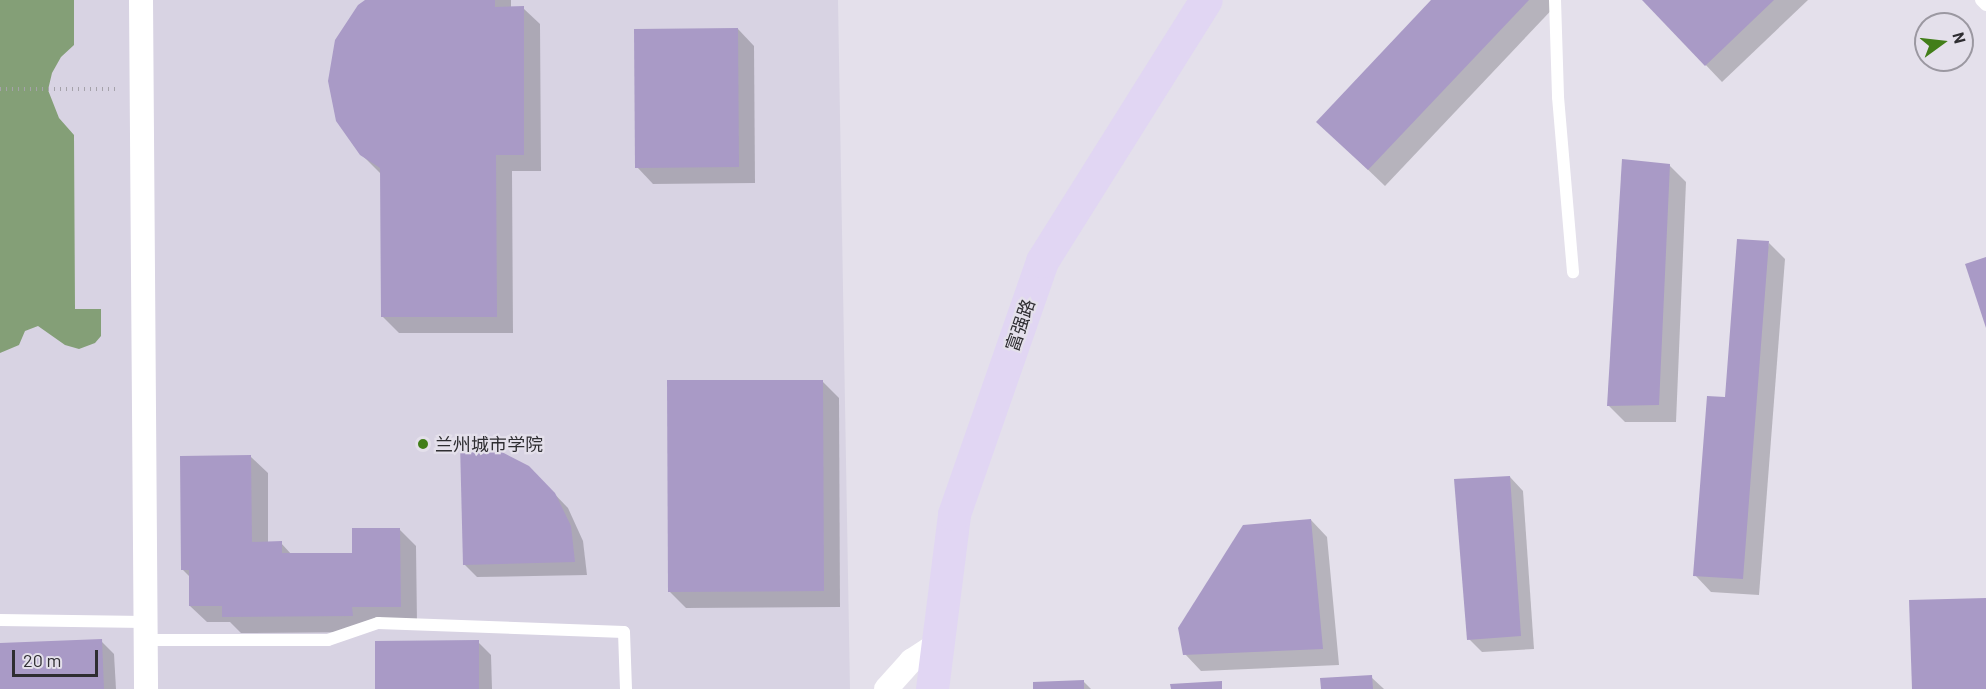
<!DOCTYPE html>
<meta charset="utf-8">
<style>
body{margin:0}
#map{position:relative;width:1986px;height:689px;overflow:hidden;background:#e4e0eb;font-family:Barlow,"Noto Sans SC",sans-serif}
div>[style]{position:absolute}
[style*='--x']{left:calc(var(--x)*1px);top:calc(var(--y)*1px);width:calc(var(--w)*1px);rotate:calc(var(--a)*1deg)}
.built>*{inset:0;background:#d8d3e3}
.water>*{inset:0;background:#849f77}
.shadow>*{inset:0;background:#0003}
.building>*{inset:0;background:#a99ac6}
.path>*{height:4px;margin-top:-2px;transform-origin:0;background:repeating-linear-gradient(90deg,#a5a2aa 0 1.5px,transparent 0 6px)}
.lane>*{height:12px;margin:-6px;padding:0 6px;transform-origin:6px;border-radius:6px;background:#fff}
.street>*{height:24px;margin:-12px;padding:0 12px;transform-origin:12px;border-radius:12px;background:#fff}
.secondary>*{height:33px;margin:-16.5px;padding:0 16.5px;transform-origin:16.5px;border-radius:16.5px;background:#e1d6f3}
.dots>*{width:16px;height:16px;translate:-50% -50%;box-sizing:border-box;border:3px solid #e4e0eb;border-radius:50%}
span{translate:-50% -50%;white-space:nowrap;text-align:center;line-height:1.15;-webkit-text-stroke:4.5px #e4e0eb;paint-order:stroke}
.street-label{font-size:18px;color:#2e2d31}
.poi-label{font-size:18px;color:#2e2d31}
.left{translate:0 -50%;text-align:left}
.north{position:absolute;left:1914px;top:12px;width:60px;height:60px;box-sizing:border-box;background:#e4e0eb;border:2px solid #9b98a1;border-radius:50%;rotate:75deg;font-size:16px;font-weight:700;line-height:24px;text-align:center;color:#2e2d31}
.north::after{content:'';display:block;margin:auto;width:21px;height:27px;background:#427e19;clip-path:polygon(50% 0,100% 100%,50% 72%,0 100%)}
.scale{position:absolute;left:12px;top:650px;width:86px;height:27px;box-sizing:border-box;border:3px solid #2e2d31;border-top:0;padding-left:8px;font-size:18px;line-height:21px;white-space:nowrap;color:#2e2d31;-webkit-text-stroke:4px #e4e0eb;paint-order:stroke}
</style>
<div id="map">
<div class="built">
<div style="clip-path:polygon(0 0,838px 0,850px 689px,0 689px)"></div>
</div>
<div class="water">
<div style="clip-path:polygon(0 0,74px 0,74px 45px,61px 57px,52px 73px,48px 90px,59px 118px,74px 135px,75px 309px,101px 309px,101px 336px,95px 343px,79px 349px,65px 345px,38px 326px,25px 331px,19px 345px,0 353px)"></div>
</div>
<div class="shadow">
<div style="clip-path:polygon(368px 0,511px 0,511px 8px,523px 8px,540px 24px,541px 171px,512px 171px,513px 333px,399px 333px,383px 317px,381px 174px,361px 154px)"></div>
<div style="clip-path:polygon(1433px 0,1561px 0,1385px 186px,1335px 138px)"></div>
<div style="clip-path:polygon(1644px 0,1808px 0,1722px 82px)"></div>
<div style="clip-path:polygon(738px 29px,754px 46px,755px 183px,653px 184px,637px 167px)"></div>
<div style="clip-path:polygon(1669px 165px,1686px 182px,1676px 422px,1625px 422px,1608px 405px)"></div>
<div style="clip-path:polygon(1769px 243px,1785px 259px,1759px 595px,1711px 592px,1695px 575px,1726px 399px)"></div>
<div style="clip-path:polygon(822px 381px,839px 398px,840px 607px,686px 608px,669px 591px)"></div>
<div style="clip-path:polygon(251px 457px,268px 473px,268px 543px,281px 543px,292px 555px,354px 554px,400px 530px,416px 546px,417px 623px,368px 623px,369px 632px,241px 633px,230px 622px,207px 622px,190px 606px,190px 577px,182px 569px)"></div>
<div style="clip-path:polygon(1510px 477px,1523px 491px,1534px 649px,1482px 652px,1469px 639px)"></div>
<div style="clip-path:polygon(542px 481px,568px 508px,583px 541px,587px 575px,477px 577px,464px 564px)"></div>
<div style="clip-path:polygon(1311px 520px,1327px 537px,1339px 665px,1201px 671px,1185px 654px)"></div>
<div style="clip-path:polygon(101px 641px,114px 654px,116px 689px,0 689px,0 644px)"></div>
<div style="clip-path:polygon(478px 642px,491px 655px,492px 689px,376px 689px)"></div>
<div style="clip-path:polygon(1371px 677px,1384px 689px,1323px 689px)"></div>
<div style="clip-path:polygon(1083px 681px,1091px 689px,1035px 689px)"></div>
</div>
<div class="building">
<div style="clip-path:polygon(365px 0,495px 0,495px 7px,524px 6px,524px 155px,496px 155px,497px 317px,381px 317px,380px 168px,360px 155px,336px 121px,328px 81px,335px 40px,358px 5px)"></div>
<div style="clip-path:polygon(1431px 0,1529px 0,1368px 170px,1316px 122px)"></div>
<div style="clip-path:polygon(1642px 0,1774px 0,1705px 66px)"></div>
<div style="clip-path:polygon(738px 28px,739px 167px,635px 168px,634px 29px)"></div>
<div style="clip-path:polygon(1622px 159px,1670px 164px,1659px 405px,1607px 406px)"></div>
<div style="clip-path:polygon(1737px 239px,1769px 241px,1743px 579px,1693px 576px,1707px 396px,1725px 397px)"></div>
<div style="clip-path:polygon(1986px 257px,1986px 328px,1965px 264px)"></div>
<div style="clip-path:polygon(667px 380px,823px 380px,824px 591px,668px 592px)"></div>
<div style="clip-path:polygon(460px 443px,496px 449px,529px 466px,555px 493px,571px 526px,575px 562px,463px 565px)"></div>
<div style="clip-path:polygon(251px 455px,252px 542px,282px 541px,282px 553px,352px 553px,352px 528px,400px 528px,401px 607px,352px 607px,353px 616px,222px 617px,222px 606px,189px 606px,189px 570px,181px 570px,180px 456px)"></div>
<div style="clip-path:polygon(1510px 476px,1521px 636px,1467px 640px,1454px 479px)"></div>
<div style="clip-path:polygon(1311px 519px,1323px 649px,1183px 655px,1178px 628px,1243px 525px)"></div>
<div style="clip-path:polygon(1986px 598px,1986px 689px,1912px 689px,1909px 600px)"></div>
<div style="clip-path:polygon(102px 639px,104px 689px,0 689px,0 643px)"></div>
<div style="clip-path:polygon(479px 640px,479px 689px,375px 689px,375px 641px)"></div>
<div style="clip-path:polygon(1372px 675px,1373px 689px,1321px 689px,1320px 678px)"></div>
<div style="clip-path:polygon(1084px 680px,1084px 689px,1033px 689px,1033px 682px)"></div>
<div style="clip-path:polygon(1222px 681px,1222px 689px,1171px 689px,1170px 684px)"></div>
</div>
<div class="path">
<div style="--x:0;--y:89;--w:117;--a:0"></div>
</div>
<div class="lane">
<div style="--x:1555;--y:0;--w:97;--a:88.2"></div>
<div style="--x:1558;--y:97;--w:176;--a:85.1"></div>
<div style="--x:1981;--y:0;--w:7;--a:45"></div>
<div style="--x:0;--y:620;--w:145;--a:0.8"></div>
<div style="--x:145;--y:640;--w:183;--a:0"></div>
<div style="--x:328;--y:640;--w:53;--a:-18.8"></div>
<div style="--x:378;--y:623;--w:246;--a:2.1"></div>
<div style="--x:624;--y:632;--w:57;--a:88"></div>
</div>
<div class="street">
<div style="--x:141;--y:0;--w:689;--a:89.58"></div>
<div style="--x:886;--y:689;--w:38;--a:-48"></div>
<div style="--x:911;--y:661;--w:31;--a:-33"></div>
</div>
<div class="secondary">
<div style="--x:932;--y:689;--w:176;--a:-82.8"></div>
<div style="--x:954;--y:514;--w:268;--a:-70.8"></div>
<div style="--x:1042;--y:261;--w:308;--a:-57.9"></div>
</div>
<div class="dots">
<div style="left:423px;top:444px;background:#427e19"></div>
</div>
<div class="street-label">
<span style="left:1020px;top:325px;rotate:-71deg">富强路</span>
</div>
<div class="poi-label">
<span class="left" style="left:435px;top:444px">兰州城市学院</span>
</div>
<div class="north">N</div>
<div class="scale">20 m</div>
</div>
